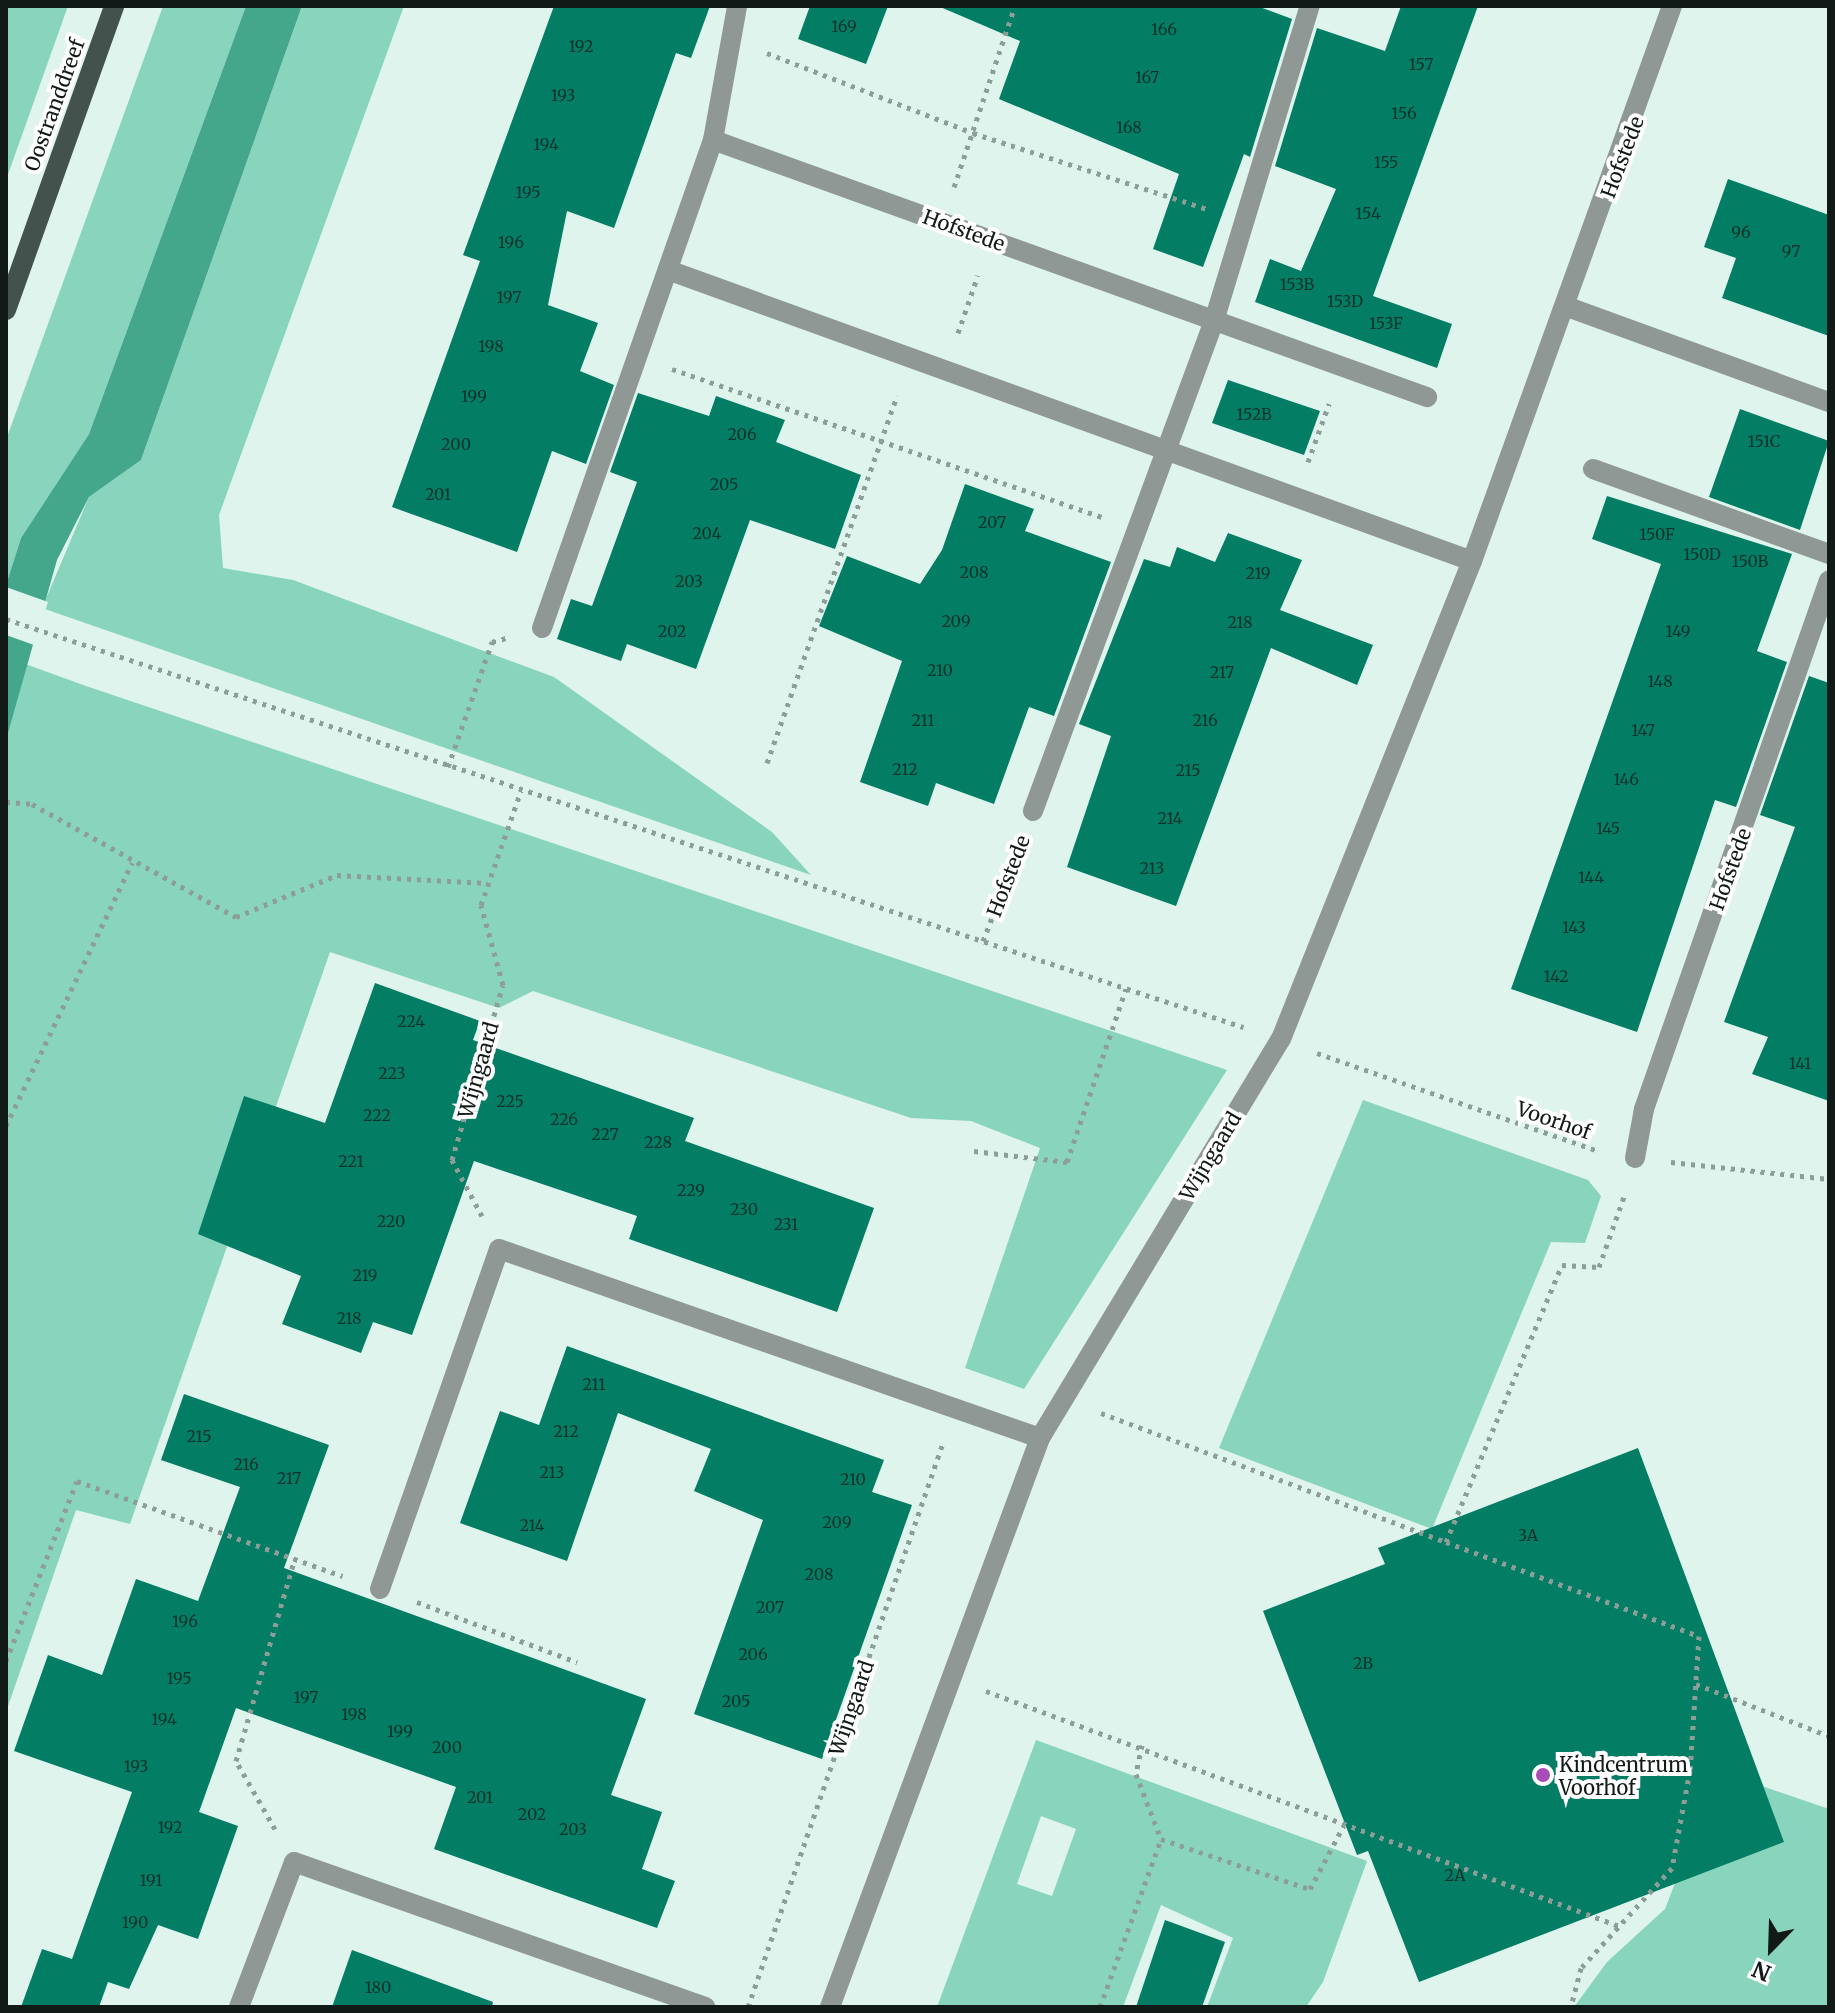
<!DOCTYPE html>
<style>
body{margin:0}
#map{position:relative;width:1835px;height:2013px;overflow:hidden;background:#def4ec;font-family:Merriweather,serif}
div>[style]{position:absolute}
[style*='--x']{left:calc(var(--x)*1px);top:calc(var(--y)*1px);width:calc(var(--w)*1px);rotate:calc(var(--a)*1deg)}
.green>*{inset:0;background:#89d4bc}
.water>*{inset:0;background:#44a78c}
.pier>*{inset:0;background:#def4ec}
.building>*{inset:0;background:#037e65}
.path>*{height:5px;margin-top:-2.5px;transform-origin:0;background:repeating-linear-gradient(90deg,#8d9e98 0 4px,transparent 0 10px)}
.minor>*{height:20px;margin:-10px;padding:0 10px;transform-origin:10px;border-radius:10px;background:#8f9895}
.major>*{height:20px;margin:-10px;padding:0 10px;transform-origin:10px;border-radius:10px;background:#43524d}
.dots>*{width:22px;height:22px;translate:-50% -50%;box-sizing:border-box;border:4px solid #fff;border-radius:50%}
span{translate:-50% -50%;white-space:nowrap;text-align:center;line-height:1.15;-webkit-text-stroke:8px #fff;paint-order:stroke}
.number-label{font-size:16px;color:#0e332a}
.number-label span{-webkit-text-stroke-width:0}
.street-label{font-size:20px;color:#121a17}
.poi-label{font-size:20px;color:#121a17}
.left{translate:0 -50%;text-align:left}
.frame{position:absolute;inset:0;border:8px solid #121a17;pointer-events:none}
.north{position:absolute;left:1731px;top:1909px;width:80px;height:80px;-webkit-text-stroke:6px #fff;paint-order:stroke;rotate:203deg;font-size:22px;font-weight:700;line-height:32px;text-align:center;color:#121a17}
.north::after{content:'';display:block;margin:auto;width:28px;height:36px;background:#121a17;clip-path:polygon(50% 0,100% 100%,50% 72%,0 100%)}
</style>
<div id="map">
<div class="green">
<div style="clip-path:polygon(6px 6px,68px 6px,6px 180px)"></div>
<div style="clip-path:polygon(163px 6px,246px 6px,89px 434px,21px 538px,6px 585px,6px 440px)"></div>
<div style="clip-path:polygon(302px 6px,404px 6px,219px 515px,223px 568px,293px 580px,554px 677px,772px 832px,811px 875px,42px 608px,89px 497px,141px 460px)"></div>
<div style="clip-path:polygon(6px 657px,86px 686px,1227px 1070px,1024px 1389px,965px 1368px,1040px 1148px,971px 1121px,911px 1118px,533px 991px,499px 1008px,330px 952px,130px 1524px,76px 1510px,6px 1712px)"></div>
<div style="clip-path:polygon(1363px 1100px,1588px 1180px,1601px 1196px,1585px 1243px,1551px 1242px,1432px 1529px,1219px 1448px)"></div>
<div style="clip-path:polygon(evenodd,1036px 1740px,1367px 1861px,1323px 1982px,1306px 2007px,1207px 2007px,1233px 1938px,1161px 1905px,1123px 2007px,937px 2007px,1036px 1740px,1041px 1816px,1076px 1829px,1052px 1896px,1017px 1884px,1041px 1816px)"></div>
<div style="clip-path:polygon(1707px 1767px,1829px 1809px,1829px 2007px,1574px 2007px,1607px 1962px,1665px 1909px,1704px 1808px)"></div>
</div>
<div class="water">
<div style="clip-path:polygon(246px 6px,302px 6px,141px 460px,89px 497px,57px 560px,6px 740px,6px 585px,21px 538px,89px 434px)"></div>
</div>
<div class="pier">
<div style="clip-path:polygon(6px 587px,48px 602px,34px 645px,6px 635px)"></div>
</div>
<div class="building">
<div style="clip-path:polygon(554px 6px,710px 6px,691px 58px,676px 53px,614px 228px,567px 211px,548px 305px,598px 323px,580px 371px,614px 385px,586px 464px,552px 451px,517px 552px,392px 507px,480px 261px,463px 255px)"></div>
<div style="clip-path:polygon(810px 6px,888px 6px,866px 64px,798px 39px)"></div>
<div style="clip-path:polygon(938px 6px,1257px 6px,1292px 19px,1250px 157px,1244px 154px,1203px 267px,1153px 249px,1179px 174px,999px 99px,1020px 41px)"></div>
<div style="clip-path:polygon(1401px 6px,1478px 6px,1373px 296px,1452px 324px,1437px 368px,1255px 302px,1270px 259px,1301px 271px,1336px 189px,1275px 166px,1317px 28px,1385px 51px)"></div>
<div style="clip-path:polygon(1728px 179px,1829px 215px,1829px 336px,1722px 298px,1736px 258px,1704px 247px)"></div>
<div style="clip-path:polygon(1228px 380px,1320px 411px,1304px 455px,1212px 423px)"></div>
<div style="clip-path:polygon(638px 393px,709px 416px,716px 396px,785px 420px,776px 442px,861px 475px,835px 549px,750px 520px,696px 669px,627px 644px,621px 661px,557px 639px,571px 599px,592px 606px,637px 482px,610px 472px)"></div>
<div style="clip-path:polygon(1740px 409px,1829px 441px,1800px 530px,1709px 497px)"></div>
<div style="clip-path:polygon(965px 484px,1034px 509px,1025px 531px,1111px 562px,1054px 716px,1029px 707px,994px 804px,936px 783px,928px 806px,860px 782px,902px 661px,819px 626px,847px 556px,920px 584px,942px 550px)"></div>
<div style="clip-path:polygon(1607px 496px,1792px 554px,1757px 651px,1787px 662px,1736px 807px,1715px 800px,1637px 1032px,1511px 989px,1661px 564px,1592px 539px)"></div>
<div style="clip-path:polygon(1228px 533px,1302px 560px,1280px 610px,1373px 645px,1357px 685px,1271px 648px,1176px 906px,1067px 867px,1111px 736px,1079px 724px,1144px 559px,1170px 567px,1177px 547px,1215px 562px)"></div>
<div style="clip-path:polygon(1809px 676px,1829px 683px,1829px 1101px,1752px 1074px,1768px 1037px,1724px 1022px,1795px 827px,1760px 815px)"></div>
<div style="clip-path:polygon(375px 983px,480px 1021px,473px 1040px,694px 1118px,685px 1141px,874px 1208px,837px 1312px,629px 1239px,637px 1216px,474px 1161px,412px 1335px,373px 1322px,361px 1353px,282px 1324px,301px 1276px,198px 1234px,244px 1096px,325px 1123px)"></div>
<div style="clip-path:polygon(567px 1346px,884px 1460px,872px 1492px,912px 1505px,822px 1759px,694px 1714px,763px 1520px,694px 1491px,711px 1449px,618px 1413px,567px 1561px,460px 1523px,500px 1411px,539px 1425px)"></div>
<div style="clip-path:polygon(184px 1394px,329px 1445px,284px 1568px,646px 1699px,611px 1795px,662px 1812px,642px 1869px,675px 1881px,657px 1928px,434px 1849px,456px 1787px,236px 1708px,199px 1812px,238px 1826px,198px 1939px,158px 1925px,129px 1989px,108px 1982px,99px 2007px,21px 2007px,42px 1949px,72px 1959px,132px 1792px,14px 1751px,48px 1655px,102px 1675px,136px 1579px,198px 1601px,240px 1487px,161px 1460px)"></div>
<div style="clip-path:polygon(1638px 1448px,1784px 1842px,1419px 1982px,1368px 1851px,1357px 1855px,1263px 1611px,1385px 1564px,1378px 1548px)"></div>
<div style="clip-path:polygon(1165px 1920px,1225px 1942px,1202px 2007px,1136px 2007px)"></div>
<div style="clip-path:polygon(352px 1950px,493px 2002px,492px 2007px,332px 2007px)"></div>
</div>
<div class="path">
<div style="--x:767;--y:53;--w:221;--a:21.2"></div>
<div style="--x:973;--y:133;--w:249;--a:18"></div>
<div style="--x:954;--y:187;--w:191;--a:-71.4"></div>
<div style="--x:958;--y:333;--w:61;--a:-71"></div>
<div style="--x:672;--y:369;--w:455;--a:19"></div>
<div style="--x:1308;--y:462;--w:62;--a:-70.1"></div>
<div style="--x:6;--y:619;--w:1303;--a:18.25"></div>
<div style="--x:767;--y:763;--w:390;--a:-70.5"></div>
<div style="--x:448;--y:767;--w:133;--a:-70.6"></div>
<div style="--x:492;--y:642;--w:15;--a:-16"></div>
<div style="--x:6;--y:802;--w:26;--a:4"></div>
<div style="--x:32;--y:804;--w:233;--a:29"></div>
<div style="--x:236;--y:917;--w:109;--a:-22.6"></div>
<div style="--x:337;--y:875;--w:150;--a:3.1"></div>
<div style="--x:983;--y:941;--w:103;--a:-68.9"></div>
<div style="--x:1317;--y:1053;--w:298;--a:19.2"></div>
<div style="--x:6;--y:1126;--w:292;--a:-64.4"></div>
<div style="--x:974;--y:1151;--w:94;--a:6.7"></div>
<div style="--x:1067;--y:1162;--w:183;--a:-71.2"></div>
<div style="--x:1671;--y:1162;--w:159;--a:6.1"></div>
<div style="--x:482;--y:1216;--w:64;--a:-118.2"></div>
<div style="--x:452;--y:1160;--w:182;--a:-73.8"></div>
<div style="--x:503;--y:985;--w:83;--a:-105.4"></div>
<div style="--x:481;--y:905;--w:121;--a:-70.7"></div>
<div style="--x:1101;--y:1413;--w:368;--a:20.5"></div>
<div style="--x:1446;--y:1542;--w:300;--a:-67.3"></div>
<div style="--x:1562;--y:1265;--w:37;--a:3"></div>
<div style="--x:1599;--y:1267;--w:77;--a:-70.4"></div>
<div style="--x:1446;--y:1542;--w:270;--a:20.4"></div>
<div style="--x:1699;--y:1636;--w:134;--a:93.8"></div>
<div style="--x:1690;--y:1770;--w:100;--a:100.4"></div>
<div style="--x:1672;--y:1868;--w:135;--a:132.3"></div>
<div style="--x:1581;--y:1968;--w:40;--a:104.4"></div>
<div style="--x:417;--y:1602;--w:171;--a:20.6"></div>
<div style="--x:6;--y:1661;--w:193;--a:-68.5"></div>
<div style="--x:77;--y:1481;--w:282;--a:19.7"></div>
<div style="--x:1696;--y:1684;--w:143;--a:21.4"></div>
<div style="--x:986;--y:1691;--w:675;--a:20.37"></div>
<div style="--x:1142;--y:1745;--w:30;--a:102"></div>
<div style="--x:1136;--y:1774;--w:70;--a:69"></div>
<div style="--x:275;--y:1829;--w:78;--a:-119.8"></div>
<div style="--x:236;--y:1761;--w:211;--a:-73.8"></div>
<div style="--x:748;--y:2007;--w:597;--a:-70.93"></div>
<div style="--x:1100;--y:2007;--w:179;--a:-70"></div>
<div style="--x:1161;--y:1839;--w:157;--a:18.6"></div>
<div style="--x:1310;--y:1889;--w:72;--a:-62"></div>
</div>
<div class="minor">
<div style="--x:713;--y:140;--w:759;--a:19.8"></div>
<div style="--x:668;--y:270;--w:855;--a:19.9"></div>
<div style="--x:1565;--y:306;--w:281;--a:20"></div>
<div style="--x:1593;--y:469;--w:251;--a:19.8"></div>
<div style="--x:542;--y:628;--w:517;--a:-70.69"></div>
<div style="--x:713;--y:140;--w:136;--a:-79.8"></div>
<div style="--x:1033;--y:811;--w:522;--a:-69.73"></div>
<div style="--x:1214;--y:321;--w:329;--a:-73.1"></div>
<div style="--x:1635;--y:1158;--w:50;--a:-79.6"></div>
<div style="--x:1644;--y:1109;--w:560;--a:-70.72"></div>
<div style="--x:380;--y:1589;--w:360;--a:-70.7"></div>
<div style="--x:499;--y:1249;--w:573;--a:19.26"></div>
<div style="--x:239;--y:2007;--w:155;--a:-69.2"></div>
<div style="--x:294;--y:1862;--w:436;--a:19.4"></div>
<div style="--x:830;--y:2007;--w:607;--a:-69.74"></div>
<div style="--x:1040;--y:1438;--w:466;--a:-58.9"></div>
<div style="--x:1281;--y:1039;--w:515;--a:-68.22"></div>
<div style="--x:1472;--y:561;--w:590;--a:-70.18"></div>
</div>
<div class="major">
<div style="--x:6;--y:310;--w:323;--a:-70.4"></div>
</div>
<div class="dots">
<div style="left:1543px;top:1775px;background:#a84cb7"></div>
</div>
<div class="number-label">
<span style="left:844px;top:26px">169</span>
<span style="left:1164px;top:29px">166</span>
<span style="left:581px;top:46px">192</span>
<span style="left:1421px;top:64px">157</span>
<span style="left:1147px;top:77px">167</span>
<span style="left:563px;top:95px">193</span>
<span style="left:1404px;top:113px">156</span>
<span style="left:1129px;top:127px">168</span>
<span style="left:546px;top:144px">194</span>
<span style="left:1386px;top:162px">155</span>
<span style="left:528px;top:192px">195</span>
<span style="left:1368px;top:213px">154</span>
<span style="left:1741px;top:232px">96</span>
<span style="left:511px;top:242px">196</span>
<span style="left:1791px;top:251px">97</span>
<span style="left:1297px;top:284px">153B</span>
<span style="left:509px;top:297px">197</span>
<span style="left:1345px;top:301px">153D</span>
<span style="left:1386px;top:323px">153F</span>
<span style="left:491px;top:346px">198</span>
<span style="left:474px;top:396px">199</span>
<span style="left:1254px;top:414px">152B</span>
<span style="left:742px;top:434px">206</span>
<span style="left:1764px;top:441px">151C</span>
<span style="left:456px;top:444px">200</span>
<span style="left:724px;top:484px">205</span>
<span style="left:438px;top:494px">201</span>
<span style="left:992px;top:522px">207</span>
<span style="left:707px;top:533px">204</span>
<span style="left:1657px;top:534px">150F</span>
<span style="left:1702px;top:554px">150D</span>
<span style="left:1750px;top:561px">150B</span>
<span style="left:974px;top:572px">208</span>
<span style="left:1258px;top:573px">219</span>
<span style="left:689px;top:581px">203</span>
<span style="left:956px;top:621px">209</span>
<span style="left:1240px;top:622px">218</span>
<span style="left:672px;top:631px">202</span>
<span style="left:1678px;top:631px">149</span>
<span style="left:940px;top:670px">210</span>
<span style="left:1222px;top:672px">217</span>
<span style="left:1660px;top:681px">148</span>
<span style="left:923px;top:720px">211</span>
<span style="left:1205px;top:720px">216</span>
<span style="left:1643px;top:730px">147</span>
<span style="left:905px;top:769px">212</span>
<span style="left:1188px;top:770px">215</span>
<span style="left:1626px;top:779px">146</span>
<span style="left:1170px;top:818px">214</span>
<span style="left:1608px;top:828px">145</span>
<span style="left:1152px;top:868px">213</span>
<span style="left:1591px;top:877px">144</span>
<span style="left:1574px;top:927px">143</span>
<span style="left:1556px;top:976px">142</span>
<span style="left:411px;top:1021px">224</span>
<span style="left:1800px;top:1063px">141</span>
<span style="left:392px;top:1073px">223</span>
<span style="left:510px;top:1101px">225</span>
<span style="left:377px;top:1115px">222</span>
<span style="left:564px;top:1119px">226</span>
<span style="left:605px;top:1134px">227</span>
<span style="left:658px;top:1142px">228</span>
<span style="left:351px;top:1161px">221</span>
<span style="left:691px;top:1190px">229</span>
<span style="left:744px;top:1209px">230</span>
<span style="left:391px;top:1221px">220</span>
<span style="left:786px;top:1224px">231</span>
<span style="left:365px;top:1275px">219</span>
<span style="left:349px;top:1318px">218</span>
<span style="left:594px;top:1384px">211</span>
<span style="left:566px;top:1431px">212</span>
<span style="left:199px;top:1436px">215</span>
<span style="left:246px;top:1464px">216</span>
<span style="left:552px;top:1472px">213</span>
<span style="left:289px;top:1478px">217</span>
<span style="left:853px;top:1479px">210</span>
<span style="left:837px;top:1522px">209</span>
<span style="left:532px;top:1525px">214</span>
<span style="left:1528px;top:1535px">3A</span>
<span style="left:819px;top:1574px">208</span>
<span style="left:770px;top:1607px">207</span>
<span style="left:185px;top:1621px">196</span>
<span style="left:753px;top:1654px">206</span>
<span style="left:1363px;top:1663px">2B</span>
<span style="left:179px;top:1678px">195</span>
<span style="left:306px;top:1697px">197</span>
<span style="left:736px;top:1701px">205</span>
<span style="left:354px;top:1714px">198</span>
<span style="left:164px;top:1719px">194</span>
<span style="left:400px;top:1731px">199</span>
<span style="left:447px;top:1747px">200</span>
<span style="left:136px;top:1766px">193</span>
<span style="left:480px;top:1797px">201</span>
<span style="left:532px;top:1814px">202</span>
<span style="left:170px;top:1827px">192</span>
<span style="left:573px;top:1829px">203</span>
<span style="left:1455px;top:1875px">2A</span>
<span style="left:151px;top:1880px">191</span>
<span style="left:135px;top:1922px">190</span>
<span style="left:378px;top:1987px">180</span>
</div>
<div class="street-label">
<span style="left:54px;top:105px;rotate:-70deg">Oostranddreef</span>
<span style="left:1622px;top:157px;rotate:-69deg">Hofstede</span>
<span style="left:964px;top:230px;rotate:20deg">Hofstede</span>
<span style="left:1730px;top:869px;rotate:-70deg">Hofstede</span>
<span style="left:1008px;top:876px;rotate:-69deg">Hofstede</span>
<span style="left:478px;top:1070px;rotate:-74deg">Wijngaard</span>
<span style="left:1554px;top:1120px;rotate:19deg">Voorhof</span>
<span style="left:1210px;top:1156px;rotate:-59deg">Wijngaard</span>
<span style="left:851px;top:1708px;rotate:-71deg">Wijngaard</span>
</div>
<div class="poi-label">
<span class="left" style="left:1559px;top:1776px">Kindcentrum<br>Voorhof</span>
</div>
<div class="frame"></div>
<div class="north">N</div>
</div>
